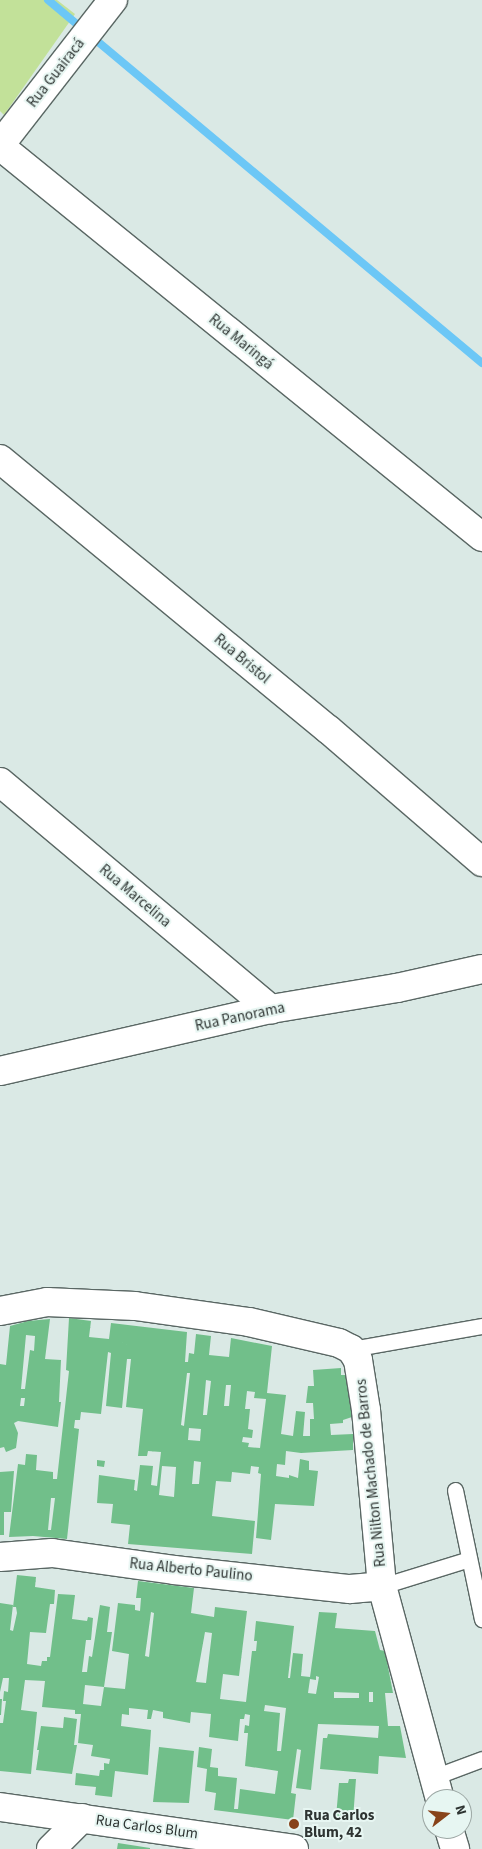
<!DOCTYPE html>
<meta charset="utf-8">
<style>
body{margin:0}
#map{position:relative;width:482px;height:1849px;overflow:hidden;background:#dae9e5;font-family:"Source Sans 3",sans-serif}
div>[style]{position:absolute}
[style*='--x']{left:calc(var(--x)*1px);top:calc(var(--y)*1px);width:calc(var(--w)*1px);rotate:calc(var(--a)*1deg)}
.green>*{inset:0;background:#c2e199}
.stream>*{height:8px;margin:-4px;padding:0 4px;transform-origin:4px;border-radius:4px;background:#6cc7f6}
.building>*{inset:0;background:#71bf8a}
.roads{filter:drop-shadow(1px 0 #5a6764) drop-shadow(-1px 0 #5a6764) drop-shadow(0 1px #5a6764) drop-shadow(0 -1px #5a6764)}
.lane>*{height:15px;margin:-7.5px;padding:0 7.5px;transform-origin:7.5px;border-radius:7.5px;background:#fff}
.street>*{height:28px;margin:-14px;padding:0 14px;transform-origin:14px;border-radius:14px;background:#fff}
.dots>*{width:14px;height:14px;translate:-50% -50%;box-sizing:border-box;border:2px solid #e7f6f2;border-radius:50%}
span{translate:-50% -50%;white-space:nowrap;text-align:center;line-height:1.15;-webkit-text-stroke:4px #e7f6f2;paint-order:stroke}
.street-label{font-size:15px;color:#2e3432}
.poi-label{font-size:15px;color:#2e3432;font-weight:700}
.left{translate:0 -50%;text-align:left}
.north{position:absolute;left:422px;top:1789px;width:50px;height:50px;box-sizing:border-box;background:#e7f6f2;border:1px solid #9da8a5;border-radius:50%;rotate:74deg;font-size:14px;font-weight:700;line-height:20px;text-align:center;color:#2e3432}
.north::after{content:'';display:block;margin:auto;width:18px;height:22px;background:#88431a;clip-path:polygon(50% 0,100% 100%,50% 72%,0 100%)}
</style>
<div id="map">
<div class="green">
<div style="clip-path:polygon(0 0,57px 0,75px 14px,4px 115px,0 111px)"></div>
</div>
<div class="stream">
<div style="--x:48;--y:0;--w:566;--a:39.91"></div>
</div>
<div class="building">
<div style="clip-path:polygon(evenodd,69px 1318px,91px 1321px,89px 1337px,109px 1339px,111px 1323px,187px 1332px,185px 1362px,188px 1362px,189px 1353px,194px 1354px,196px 1334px,211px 1336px,209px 1355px,229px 1357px,231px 1338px,272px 1346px,267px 1393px,286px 1395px,281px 1434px,293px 1436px,296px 1411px,305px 1412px,303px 1436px,310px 1436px,310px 1419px,314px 1419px,313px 1403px,306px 1403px,308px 1386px,314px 1386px,313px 1370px,341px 1368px,341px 1375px,352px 1375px,352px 1417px,343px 1420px,343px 1423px,330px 1424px,331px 1435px,353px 1434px,353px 1450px,301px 1453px,286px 1451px,285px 1465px,277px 1464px,276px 1476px,289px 1478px,289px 1475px,298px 1478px,300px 1459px,309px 1461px,309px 1470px,318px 1471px,314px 1506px,275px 1504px,271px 1540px,256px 1538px,261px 1474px,258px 1473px,259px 1467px,251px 1466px,250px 1474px,232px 1472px,231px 1482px,216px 1481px,212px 1516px,255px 1521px,252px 1554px,128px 1544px,130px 1525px,111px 1523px,113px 1504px,97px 1503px,99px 1475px,135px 1480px,134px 1490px,137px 1491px,140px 1465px,153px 1466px,151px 1485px,157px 1486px,161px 1452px,148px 1451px,147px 1456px,138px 1456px,143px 1409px,126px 1407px,131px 1359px,127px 1359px,122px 1408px,106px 1406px,111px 1353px,108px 1352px,101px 1414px,81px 1412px,80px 1420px,75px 1420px,74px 1428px,79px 1429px,67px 1539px,33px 1536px,9px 1537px,18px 1464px,25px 1465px,26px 1454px,37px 1455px,36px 1470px,53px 1472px,53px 1479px,57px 1479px,69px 1371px,66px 1370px,69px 1318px,187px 1373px,190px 1373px,184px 1426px,181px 1425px,187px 1373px,69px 1318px,206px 1380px,211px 1381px,207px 1415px,203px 1415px,206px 1380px,69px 1318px,226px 1385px,231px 1385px,229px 1406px,224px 1406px,226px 1385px,69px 1318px,247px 1391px,255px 1392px,254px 1398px,266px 1399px,260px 1448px,248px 1447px,249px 1443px,242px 1442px,243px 1437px,252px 1438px,253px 1430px,248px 1429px,250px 1409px,245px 1409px,247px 1391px,69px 1318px,189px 1428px,201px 1429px,200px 1441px,188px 1440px,189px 1428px,69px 1318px,194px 1461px,201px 1462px,199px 1484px,192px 1484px,194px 1461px,69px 1318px,162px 1466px,176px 1467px,174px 1497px,159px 1495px,162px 1466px,69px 1318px,51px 1498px,55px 1498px,51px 1530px,48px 1530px,51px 1498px)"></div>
<div style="clip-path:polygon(evenodd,50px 1319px,45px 1359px,61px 1360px,59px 1402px,61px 1402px,58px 1427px,18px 1421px,14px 1423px,18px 1433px,16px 1448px,6px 1452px,4px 1447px,0 1448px,0 1364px,6px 1365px,10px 1326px,28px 1321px,50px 1319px,26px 1335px,35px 1336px,34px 1351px,30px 1350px,25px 1389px,21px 1389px,26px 1335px,50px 1319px,21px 1398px,25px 1398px,24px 1406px,20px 1406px,21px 1398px)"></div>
<div style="clip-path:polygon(97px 1460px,105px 1461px,104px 1467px,97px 1466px)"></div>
<div style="clip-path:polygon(14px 1471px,11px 1512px,4px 1512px,4px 1535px,0 1535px,0 1472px)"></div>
<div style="clip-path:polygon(evenodd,17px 1575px,36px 1577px,35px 1587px,55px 1590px,54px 1604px,50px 1604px,46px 1633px,30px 1632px,27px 1664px,41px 1666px,42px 1661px,47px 1661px,47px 1657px,50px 1657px,58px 1594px,75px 1595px,72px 1619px,87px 1621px,88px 1617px,93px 1618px,91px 1640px,86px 1640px,82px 1672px,87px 1672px,89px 1656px,92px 1657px,100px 1605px,110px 1607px,107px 1632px,112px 1632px,104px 1687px,85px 1685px,83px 1704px,101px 1706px,104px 1687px,125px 1689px,129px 1654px,112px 1651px,118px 1603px,135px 1605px,135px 1610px,140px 1611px,141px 1598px,136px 1598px,138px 1581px,194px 1588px,191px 1613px,214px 1617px,215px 1607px,247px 1611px,239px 1676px,223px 1674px,220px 1699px,246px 1702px,252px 1651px,256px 1651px,257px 1641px,254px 1641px,256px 1621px,294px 1626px,288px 1678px,290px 1678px,293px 1653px,303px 1654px,301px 1676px,310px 1677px,319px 1612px,337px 1613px,335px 1628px,375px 1631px,380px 1650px,385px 1651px,393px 1693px,385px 1693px,388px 1726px,400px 1726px,406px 1758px,379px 1756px,378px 1774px,320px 1769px,323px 1738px,327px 1738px,328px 1734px,378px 1738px,379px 1726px,318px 1724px,311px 1790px,296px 1788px,301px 1750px,297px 1749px,291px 1793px,296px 1794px,293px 1820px,214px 1810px,216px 1793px,205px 1791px,207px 1769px,197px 1767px,199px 1747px,212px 1749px,210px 1767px,218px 1768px,218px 1776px,237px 1778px,234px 1809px,238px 1809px,240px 1789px,275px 1794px,278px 1771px,245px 1766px,248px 1733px,244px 1733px,245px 1725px,249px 1726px,250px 1715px,245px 1714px,244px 1719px,240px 1719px,238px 1741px,209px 1737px,211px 1714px,191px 1712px,190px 1723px,163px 1718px,163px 1712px,153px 1710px,151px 1719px,147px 1719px,148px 1710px,129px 1708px,129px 1715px,122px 1714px,121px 1726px,151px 1730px,148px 1775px,115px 1771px,112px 1797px,95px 1795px,96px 1787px,75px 1785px,76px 1773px,99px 1776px,100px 1770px,104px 1770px,104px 1763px,109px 1764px,110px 1759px,91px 1756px,93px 1745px,78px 1743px,81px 1714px,75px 1714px,75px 1710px,42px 1707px,45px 1681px,25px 1680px,21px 1710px,37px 1712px,31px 1774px,0 1771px,0 1723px,3px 1723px,6px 1701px,3px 1701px,4px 1691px,8px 1692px,9px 1678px,3px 1678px,0 1692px,0 1603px,13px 1605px,10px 1630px,13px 1631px,17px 1613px,16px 1607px,13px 1607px,17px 1575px,151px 1612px,154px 1613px,149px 1657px,145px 1656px,151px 1612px,17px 1575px,205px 1632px,212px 1633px,206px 1683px,196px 1682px,205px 1632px,17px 1575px,316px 1676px,319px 1677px,316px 1694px,308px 1693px,310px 1679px,316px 1680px,316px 1676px,17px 1575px,334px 1692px,359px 1693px,359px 1698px,334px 1698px,334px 1692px,17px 1575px,369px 1692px,373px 1692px,373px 1702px,369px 1702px,369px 1692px,17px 1575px,265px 1705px,286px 1708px,281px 1751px,277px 1751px,280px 1713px,264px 1711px,265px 1705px)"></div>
<div style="clip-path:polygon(0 1699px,2px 1699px,1px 1715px,0 1715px)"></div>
<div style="clip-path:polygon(64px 1717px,77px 1719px,74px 1745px,77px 1745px,72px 1774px,36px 1770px,39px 1750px,37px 1750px,41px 1726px,63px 1728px)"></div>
<div style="clip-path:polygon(159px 1747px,194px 1751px,189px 1803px,153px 1802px)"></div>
<div style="clip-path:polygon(349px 1779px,356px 1779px,353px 1819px,336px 1817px,339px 1783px,348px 1783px)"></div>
<div style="clip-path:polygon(118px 1843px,150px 1848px,150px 1849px,117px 1849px)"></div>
</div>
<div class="roads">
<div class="lane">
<div style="--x:351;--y:1349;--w:133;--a:-10"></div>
<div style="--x:455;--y:1490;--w:132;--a:78.2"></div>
<div style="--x:382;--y:1586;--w:91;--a:-17.2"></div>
<div style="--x:434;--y:1777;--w:51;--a:-20.6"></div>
</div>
<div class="street">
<div style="--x:0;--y:145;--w:184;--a:-52.1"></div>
<div style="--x:0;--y:146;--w:621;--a:39.05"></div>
<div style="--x:0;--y:459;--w:426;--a:39.5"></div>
<div style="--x:329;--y:730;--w:202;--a:40.8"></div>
<div style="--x:0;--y:782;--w:354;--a:40"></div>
<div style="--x:0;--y:1071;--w:278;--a:-12.9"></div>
<div style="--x:271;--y:1009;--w:128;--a:-9.5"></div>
<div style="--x:397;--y:988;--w:87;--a:-12.6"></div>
<div style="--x:0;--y:1311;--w:48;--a:-10.8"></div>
<div style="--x:47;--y:1302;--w:88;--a:2.6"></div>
<div style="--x:135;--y:1306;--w:115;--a:8"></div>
<div style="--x:249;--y:1322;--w:92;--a:13.1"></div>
<div style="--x:339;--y:1343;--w:13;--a:27"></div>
<div style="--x:351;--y:1349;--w:13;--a:58"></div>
<div style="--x:358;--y:1360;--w:51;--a:80.9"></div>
<div style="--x:366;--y:1410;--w:177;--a:84.8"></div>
<div style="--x:382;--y:1586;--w:221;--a:74.8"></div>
<div style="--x:0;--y:1557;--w:52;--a:-4.4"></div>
<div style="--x:52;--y:1553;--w:123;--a:7.9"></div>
<div style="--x:174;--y:1570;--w:177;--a:6.2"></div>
<div style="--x:350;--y:1589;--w:32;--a:-5"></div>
<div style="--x:0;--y:1807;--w:297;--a:8.1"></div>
<div style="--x:449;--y:1829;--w:21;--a:73"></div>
<div style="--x:51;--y:1849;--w:44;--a:-45"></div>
</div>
</div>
<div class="dots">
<div style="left:294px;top:1824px;background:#88431a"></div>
</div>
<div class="street-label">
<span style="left:56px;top:73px;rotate:-52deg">Rua Guairacá</span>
<span style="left:241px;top:342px;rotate:39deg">Rua Maringá</span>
<span style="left:242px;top:659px;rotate:40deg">Rua Bristol</span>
<span style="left:135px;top:896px;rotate:40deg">Rua Marcelina</span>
<span style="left:240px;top:1017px;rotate:-12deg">Rua Panorama</span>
<span style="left:371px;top:1473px;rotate:-96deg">Rua Nilton Machado de Barros</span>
<span style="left:191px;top:1570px;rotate:6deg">Rua Alberto Paulino</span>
<span style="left:147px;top:1827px;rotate:8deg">Rua Carlos Blum</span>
</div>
<div class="poi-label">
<span class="left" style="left:304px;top:1824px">Rua Carlos<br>Blum, 42</span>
</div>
<div class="north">N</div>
</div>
